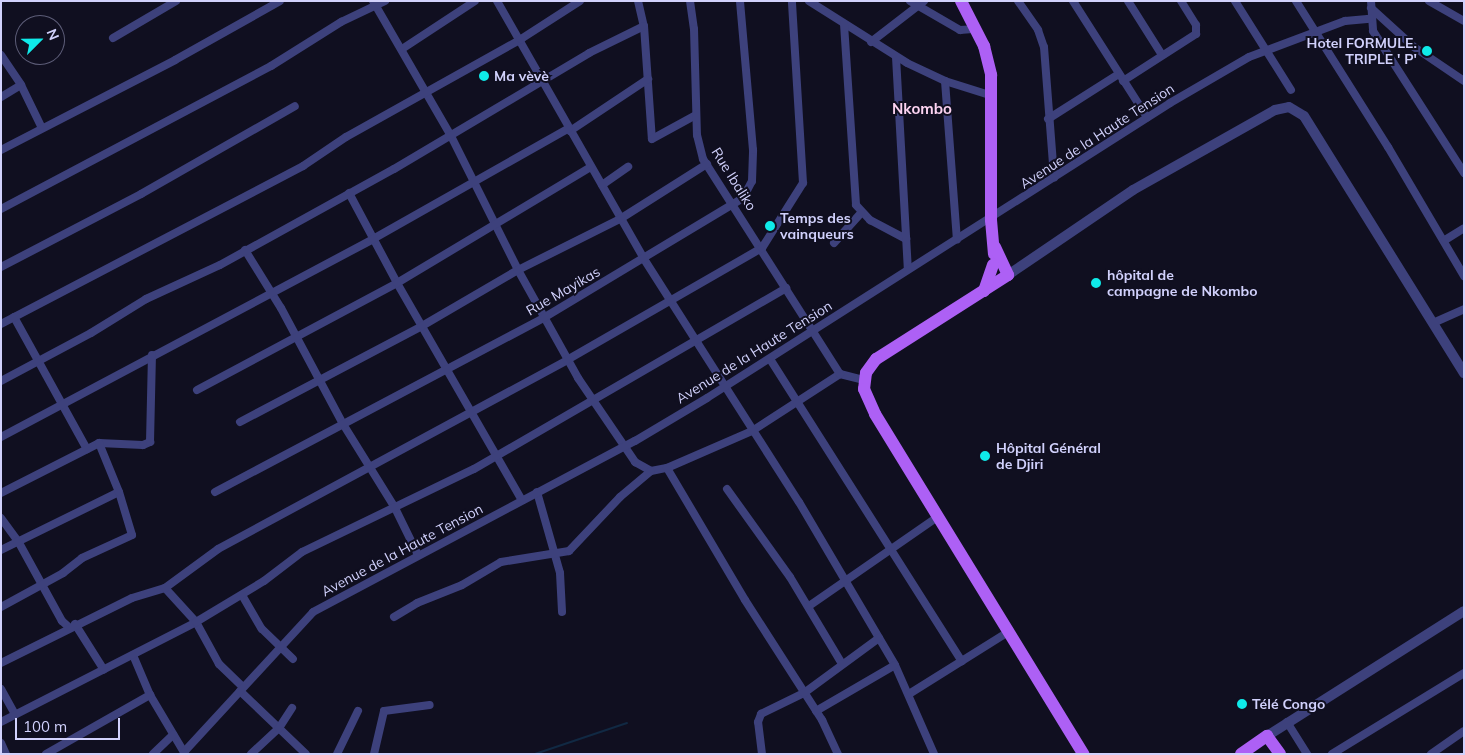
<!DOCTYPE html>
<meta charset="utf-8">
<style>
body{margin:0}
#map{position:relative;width:1465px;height:755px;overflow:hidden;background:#100f20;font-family:Mulish,sans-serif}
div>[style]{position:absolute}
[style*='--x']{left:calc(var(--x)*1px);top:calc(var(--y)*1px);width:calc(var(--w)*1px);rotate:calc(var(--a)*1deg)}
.stream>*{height:2px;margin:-1px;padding:0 1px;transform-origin:1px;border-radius:1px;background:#112943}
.minor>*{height:8px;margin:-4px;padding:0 4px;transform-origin:4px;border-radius:4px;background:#3d417c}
.tertiary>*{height:10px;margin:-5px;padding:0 5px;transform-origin:5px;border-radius:5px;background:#3d417c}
.primary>*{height:12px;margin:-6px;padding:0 6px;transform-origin:6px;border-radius:6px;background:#ad60f5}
.dots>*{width:14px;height:14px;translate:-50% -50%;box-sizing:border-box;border:2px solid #100f20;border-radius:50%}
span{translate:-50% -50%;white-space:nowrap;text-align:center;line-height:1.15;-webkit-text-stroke:4px #100f20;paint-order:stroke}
.poi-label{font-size:14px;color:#d1d1fc;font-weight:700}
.right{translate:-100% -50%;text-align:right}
.left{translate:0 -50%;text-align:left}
.street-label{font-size:14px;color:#d1d1fc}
.neighbourhood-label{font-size:15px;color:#fcd3f1;font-weight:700}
.frame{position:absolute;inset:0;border:2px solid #d1d1fc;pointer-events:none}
.north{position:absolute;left:15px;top:15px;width:50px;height:50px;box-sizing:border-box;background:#100f20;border:1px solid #5d5d78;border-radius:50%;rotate:67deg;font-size:14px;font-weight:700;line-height:20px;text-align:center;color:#d1d1fc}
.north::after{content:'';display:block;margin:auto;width:18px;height:22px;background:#0feae9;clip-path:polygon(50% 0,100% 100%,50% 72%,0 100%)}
.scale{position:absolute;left:15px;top:718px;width:105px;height:22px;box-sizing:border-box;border:2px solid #d1d1fc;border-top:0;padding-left:6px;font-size:15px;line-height:18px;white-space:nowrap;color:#d1d1fc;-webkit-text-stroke:4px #100f20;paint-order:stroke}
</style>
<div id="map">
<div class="stream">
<div style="--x:535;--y:754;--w:97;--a:-18.6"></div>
</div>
<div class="minor">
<div style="--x:373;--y:1;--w:156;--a:60"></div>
<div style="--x:451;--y:136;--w:150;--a:63.4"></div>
<div style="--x:518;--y:270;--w:124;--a:60.9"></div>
<div style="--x:578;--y:378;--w:102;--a:55.8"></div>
<div style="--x:635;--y:462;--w:18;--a:29"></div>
<div style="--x:651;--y:471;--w:16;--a:-11"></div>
<div style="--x:667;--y:468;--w:93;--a:-23.5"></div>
<div style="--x:752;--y:431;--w:105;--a:-32.9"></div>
<div style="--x:840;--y:374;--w:25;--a:14"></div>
<div style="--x:497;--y:1;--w:297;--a:60.3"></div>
<div style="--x:644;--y:259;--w:288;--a:57.5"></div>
<div style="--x:799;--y:502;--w:189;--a:59.5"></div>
<div style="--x:895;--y:665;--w:97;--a:66.3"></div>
<div style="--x:638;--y:1;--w:26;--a:77"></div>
<div style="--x:644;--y:26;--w:113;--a:86"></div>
<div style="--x:652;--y:139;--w:50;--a:-28.6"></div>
<div style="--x:690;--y:1;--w:28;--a:82"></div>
<div style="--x:694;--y:29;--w:106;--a:88.4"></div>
<div style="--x:697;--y:135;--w:25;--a:76"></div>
<div style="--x:703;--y:159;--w:255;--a:57.5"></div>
<div style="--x:809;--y:1;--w:116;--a:32.3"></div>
<div style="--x:907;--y:63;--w:42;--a:25.3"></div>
<div style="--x:945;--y:81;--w:50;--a:17.4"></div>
<div style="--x:910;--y:1;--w:58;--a:30.1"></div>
<div style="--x:960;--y:30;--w:16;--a:-4"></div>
<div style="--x:1018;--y:1;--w:35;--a:55"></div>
<div style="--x:1038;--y:30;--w:18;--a:71"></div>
<div style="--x:1044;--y:47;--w:131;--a:85.6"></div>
<div style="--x:1073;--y:1;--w:138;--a:57.5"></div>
<div style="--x:1128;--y:1;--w:64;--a:57.8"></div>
<div style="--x:1235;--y:1;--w:105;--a:57.8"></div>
<div style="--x:1296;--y:1;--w:173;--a:57.8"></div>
<div style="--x:1388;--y:147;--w:150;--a:59.5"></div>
<div style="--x:1371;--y:1;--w:30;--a:86"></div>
<div style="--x:1373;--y:31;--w:169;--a:57.3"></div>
<div style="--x:1429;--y:1;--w:40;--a:29.7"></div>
<div style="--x:1371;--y:8;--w:58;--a:42.2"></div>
<div style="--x:1414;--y:47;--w:60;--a:34.2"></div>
<div style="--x:844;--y:24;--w:181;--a:86.2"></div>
<div style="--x:856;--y:205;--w:21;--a:47"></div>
<div style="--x:870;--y:220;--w:41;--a:27.8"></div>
<div style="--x:113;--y:38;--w:73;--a:-30.4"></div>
<div style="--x:871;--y:42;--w:67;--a:-37.7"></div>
<div style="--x:402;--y:49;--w:87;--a:-33.3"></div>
<div style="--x:1;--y:55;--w:36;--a:56"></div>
<div style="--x:21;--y:85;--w:48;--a:64"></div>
<div style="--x:896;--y:57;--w:212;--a:86.8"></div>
<div style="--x:945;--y:81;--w:159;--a:85.7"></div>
<div style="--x:1123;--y:81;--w:87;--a:-32.8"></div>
<div style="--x:1196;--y:34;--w:9;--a:-90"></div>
<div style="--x:1196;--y:25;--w:28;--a:-122"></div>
<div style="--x:1;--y:97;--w:23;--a:-31"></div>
<div style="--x:1048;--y:119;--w:84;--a:-32.4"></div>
<div style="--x:570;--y:131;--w:94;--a:-33.7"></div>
<div style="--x:1;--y:150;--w:196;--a:-27.3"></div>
<div style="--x:175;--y:60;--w:120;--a:-29.3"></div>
<div style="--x:602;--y:185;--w:32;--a:-35"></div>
<div style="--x:349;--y:193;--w:102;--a:61.9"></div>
<div style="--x:397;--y:283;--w:250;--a:60.1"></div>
<div style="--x:1;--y:209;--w:306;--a:-27.9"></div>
<div style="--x:271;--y:66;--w:83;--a:-32.2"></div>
<div style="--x:341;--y:22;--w:49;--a:-25.5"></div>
<div style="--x:1445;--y:240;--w:22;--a:-32"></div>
<div style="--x:834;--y:243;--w:40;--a:-48"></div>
<div style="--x:245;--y:250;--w:68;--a:58.2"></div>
<div style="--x:281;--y:308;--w:132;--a:61.9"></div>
<div style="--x:343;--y:424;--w:99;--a:58.2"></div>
<div style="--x:395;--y:508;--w:52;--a:63.9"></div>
<div style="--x:1;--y:267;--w:158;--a:-27.5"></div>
<div style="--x:141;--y:194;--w:177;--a:-29.7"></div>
<div style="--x:14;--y:317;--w:151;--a:61.1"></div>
<div style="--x:1433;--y:323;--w:34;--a:-24"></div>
<div style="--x:1;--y:324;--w:341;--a:-27.6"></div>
<div style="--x:303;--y:166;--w:52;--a:-34"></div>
<div style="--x:346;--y:137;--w:201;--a:-29.2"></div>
<div style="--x:521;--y:39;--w:70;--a:-32.8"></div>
<div style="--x:770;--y:359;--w:358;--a:57.6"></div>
<div style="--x:1;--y:381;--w:102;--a:-28.1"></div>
<div style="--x:91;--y:333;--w:65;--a:-31.7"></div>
<div style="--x:146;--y:299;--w:81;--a:-24.7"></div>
<div style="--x:220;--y:265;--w:199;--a:-28.9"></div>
<div style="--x:394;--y:169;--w:227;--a:-30.7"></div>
<div style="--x:589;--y:53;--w:61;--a:-26.1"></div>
<div style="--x:197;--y:390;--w:227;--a:-28.1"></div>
<div style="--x:397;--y:283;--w:226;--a:-30.9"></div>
<div style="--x:240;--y:422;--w:206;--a:-27.8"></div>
<div style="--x:422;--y:326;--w:111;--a:-30.3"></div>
<div style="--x:518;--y:270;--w:114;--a:-26.6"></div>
<div style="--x:620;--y:219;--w:103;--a:-32.3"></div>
<div style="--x:1;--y:437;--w:421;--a:-28"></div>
<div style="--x:373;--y:239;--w:225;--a:-29.5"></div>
<div style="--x:667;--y:468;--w:153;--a:59.4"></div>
<div style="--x:745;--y:600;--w:143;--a:57.3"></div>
<div style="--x:822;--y:720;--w:38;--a:65"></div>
<div style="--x:727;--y:489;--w:108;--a:54.4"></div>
<div style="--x:790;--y:577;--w:101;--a:59.1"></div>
<div style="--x:215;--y:492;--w:374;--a:-27.9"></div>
<div style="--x:545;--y:317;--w:231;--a:-31"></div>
<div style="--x:743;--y:198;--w:19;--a:-62"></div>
<div style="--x:752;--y:181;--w:31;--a:-88"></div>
<div style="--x:753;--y:150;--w:150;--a:-95"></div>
<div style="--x:537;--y:492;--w:84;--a:74.1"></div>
<div style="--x:560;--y:573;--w:39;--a:87"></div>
<div style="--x:1;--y:493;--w:110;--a:-27"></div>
<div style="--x:99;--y:443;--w:44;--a:2.6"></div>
<div style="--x:143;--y:445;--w:8;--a:-23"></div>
<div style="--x:150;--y:442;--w:87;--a:-88.7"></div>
<div style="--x:1;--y:518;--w:29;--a:54"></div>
<div style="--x:18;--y:541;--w:91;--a:61.2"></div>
<div style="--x:62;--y:621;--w:9;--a:41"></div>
<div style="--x:1;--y:550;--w:131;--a:-26.2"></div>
<div style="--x:165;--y:588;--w:46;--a:47.6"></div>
<div style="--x:196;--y:622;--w:48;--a:61.3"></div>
<div style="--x:219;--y:664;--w:33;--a:44"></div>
<div style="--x:242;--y:595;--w:39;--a:60"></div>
<div style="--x:262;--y:629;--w:43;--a:44.1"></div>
<div style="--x:809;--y:606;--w:158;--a:-34.7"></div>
<div style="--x:1;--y:607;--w:71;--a:-28.7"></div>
<div style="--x:63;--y:573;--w:24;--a:-38"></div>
<div style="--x:82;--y:558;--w:55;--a:-24.7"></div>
<div style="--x:132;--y:535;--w:45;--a:-106.8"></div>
<div style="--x:119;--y:492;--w:53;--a:-112.2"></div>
<div style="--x:394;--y:617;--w:27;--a:-31"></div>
<div style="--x:417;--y:603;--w:48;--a:-21.8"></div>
<div style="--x:462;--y:585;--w:45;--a:-30.5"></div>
<div style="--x:501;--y:562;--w:69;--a:-9.2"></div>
<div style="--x:569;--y:551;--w:74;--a:-46.6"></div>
<div style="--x:620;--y:497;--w:40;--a:-40"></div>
<div style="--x:75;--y:624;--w:54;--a:57.8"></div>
<div style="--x:133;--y:655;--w:43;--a:67"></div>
<div style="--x:150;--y:695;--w:69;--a:59.3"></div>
<div style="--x:1;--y:663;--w:146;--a:-26.4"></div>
<div style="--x:132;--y:598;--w:34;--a:-17"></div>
<div style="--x:165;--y:588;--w:66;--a:-36.3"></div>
<div style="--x:218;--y:549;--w:397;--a:-28.4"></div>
<div style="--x:567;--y:360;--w:225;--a:-29.9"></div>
<div style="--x:762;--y:248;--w:77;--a:-57.8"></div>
<div style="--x:803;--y:183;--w:182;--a:-93.5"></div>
<div style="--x:1;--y:689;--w:29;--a:61"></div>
<div style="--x:240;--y:691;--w:91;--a:43.7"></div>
<div style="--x:909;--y:694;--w:119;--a:-32"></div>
<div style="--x:816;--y:711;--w:91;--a:-30.2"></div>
<div style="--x:1;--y:722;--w:219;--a:-27.1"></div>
<div style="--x:196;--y:622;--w:79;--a:-31.1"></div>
<div style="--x:264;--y:581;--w:48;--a:-37.3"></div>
<div style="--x:302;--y:552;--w:191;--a:-25.8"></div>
<div style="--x:474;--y:469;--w:361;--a:-30.1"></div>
<div style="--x:1287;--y:722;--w:38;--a:58"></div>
<div style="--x:1;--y:743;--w:12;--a:66"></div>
<div style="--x:184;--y:752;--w:190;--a:-47.3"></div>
<div style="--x:313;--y:612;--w:365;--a:-28"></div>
<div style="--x:635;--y:441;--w:84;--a:-30.8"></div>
<div style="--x:707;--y:398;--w:549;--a:-32.5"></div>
<div style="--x:1170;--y:103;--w:91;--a:-30.2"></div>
<div style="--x:1249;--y:57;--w:103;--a:-20.6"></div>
<div style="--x:1345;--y:21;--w:25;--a:-5"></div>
<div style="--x:46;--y:754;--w:120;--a:-29.6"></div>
<div style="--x:153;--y:754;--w:28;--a:-44"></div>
<div style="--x:251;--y:754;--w:38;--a:-43"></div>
<div style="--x:279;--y:728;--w:24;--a:-57"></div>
<div style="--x:337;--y:754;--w:48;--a:-64"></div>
<div style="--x:374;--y:754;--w:44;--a:-76.9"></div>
<div style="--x:384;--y:711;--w:46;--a:-7.4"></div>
<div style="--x:762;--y:754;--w:32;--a:-97"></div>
<div style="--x:758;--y:722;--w:9;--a:-69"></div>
<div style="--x:761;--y:714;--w:48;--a:-26"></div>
<div style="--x:804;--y:693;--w:93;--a:-36.3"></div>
<div style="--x:1332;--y:754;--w:155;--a:-31.5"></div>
<div style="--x:1431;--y:754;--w:40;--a:-34.9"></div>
</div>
<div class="tertiary">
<div style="--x:1008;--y:275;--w:151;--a:-34.2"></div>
<div style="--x:1133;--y:190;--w:163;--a:-29.4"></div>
<div style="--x:1275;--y:110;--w:14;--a:-12"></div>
<div style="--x:1289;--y:107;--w:17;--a:31"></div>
<div style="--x:1304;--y:116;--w:303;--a:58.1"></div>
<div style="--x:1267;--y:736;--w:233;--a:-32.4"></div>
</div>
<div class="primary">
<div style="--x:961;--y:1;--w:51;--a:62.9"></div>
<div style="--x:984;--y:46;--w:30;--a:76"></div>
<div style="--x:991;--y:75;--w:145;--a:90"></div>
<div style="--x:991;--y:220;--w:34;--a:85"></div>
<div style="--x:995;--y:247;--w:31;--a:65"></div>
<div style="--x:1008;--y:275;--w:156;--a:147.5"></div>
<div style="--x:876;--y:359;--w:17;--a:126"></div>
<div style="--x:866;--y:373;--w:16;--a:97"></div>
<div style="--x:864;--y:389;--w:27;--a:66"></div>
<div style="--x:875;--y:414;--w:399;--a:58.5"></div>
<div style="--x:984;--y:291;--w:28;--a:-71"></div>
<div style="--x:1241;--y:754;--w:32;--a:-35"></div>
<div style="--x:1267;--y:736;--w:22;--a:54"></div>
</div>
<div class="dots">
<div style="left:1427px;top:51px;background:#0feae9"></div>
<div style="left:484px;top:76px;background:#0feae9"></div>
<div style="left:770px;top:226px;background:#0feae9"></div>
<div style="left:1096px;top:283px;background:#0feae9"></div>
<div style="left:985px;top:456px;background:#0feae9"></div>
<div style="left:1242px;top:704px;background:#0feae9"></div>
</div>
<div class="poi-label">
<span class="right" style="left:1417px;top:51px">Hotel FORMULE.<br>TRIPLE ' P'</span>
<span class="left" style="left:494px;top:76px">Ma vèvè</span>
<span class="left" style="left:780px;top:226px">Temps des<br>vainqueurs</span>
<span class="left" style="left:1107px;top:283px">hôpital de<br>campagne de Nkombo</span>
<span class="left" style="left:996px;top:456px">Hôpital Général<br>de Djiri</span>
<span class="left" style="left:1252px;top:704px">Télé Congo</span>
</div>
<div class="street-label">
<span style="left:1097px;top:136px;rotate:-33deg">Avenue de la Haute Tension</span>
<span style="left:734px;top:179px;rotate:58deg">Rue Ibaliko</span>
<span style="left:563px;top:291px;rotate:-30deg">Rue Mayikas</span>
<span style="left:754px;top:352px;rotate:-32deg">Avenue de la Haute Tension</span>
<span style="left:402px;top:550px;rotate:-28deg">Avenue de la Haute Tension</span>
</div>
<div class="neighbourhood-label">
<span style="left:922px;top:109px">Nkombo</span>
</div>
<div class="frame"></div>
<div class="north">N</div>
<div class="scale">100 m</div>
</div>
